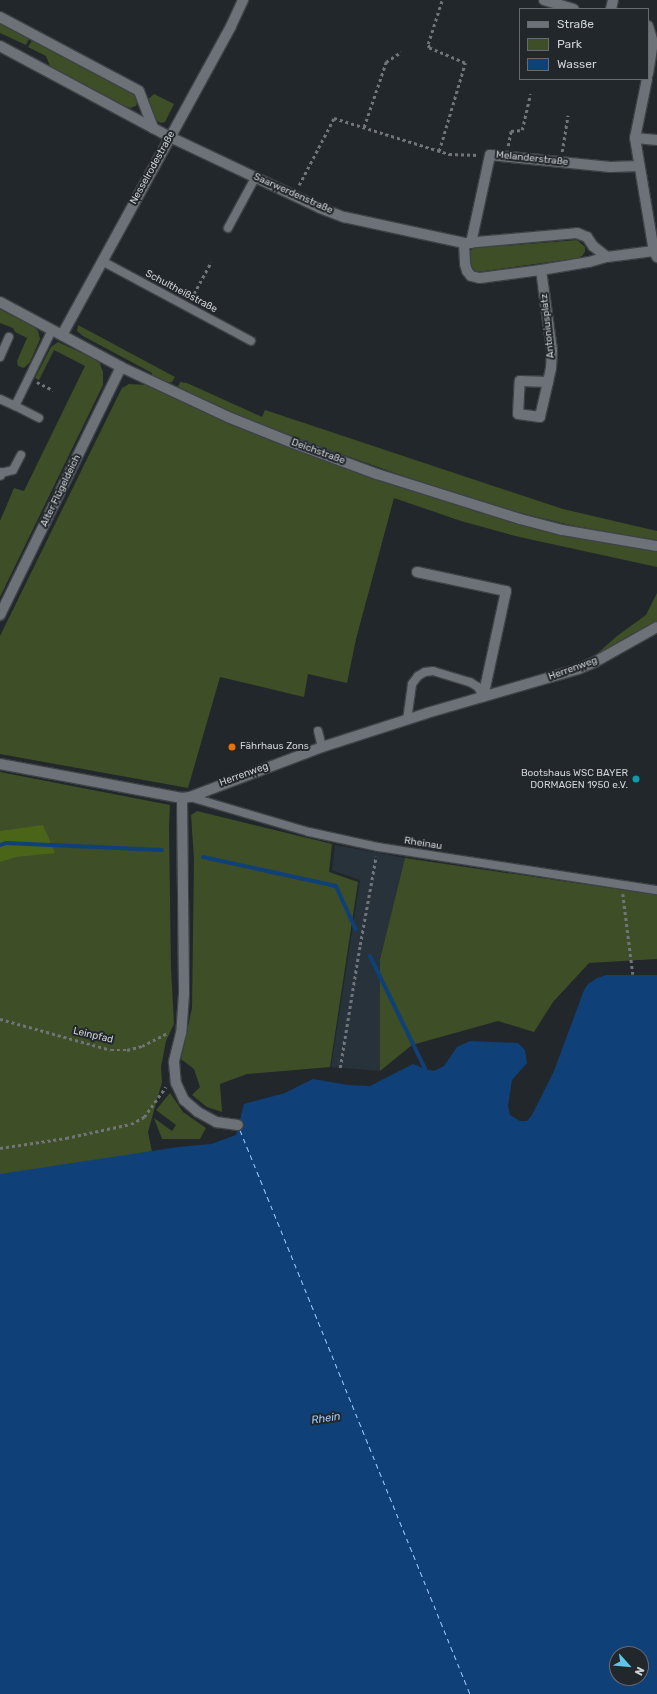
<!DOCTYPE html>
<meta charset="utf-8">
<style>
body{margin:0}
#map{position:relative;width:657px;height:1694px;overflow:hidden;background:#22272c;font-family:Rubik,sans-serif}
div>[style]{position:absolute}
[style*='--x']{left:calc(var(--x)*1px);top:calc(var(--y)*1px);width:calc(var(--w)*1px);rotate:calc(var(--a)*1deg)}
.built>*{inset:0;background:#27323a}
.green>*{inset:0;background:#3e4e26}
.forest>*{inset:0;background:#4a6518}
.water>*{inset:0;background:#0f4077}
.stream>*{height:4px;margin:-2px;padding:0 2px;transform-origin:2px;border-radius:2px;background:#0f4077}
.ferry>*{height:1px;margin-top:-0.5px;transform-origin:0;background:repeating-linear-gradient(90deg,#a4cbfd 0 5px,transparent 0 9px)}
.path>*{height:2.5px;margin-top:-1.25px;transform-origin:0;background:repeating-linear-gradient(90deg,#717579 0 3px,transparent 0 6px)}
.roads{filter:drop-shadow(1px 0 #3e4246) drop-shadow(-1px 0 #3e4246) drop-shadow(0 1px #3e4246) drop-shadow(0 -1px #3e4246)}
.lane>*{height:8px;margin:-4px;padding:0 4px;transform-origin:4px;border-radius:4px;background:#6c7278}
.street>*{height:10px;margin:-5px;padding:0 5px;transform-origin:5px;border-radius:5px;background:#6c7278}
.dots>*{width:11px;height:11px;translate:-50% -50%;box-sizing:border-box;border:2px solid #22272c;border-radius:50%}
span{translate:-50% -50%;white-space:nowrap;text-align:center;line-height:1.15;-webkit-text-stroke:4px #22272c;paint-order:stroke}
.street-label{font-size:10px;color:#ced2d5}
.poi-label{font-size:10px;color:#ced2d5}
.left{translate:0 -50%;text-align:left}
.right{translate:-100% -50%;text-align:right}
.water-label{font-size:11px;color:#a4cbfd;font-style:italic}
.legend{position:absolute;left:519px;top:8px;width:130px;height:72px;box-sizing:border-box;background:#22272c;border:1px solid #676b70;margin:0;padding:5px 7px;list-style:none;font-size:12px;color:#ced2d5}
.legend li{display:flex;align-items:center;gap:8px;height:20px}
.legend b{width:20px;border:1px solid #676b70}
.north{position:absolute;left:609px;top:1646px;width:40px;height:40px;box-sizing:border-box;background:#22272c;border:1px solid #676b70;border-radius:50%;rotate:117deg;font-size:11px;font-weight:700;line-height:16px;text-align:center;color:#ced2d5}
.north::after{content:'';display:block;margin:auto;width:14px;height:18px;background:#5dc7e8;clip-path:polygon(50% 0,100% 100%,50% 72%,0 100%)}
</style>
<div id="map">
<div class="built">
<div style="clip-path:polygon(335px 845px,405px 858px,380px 959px,380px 1071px,331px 1067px,360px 880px,332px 870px)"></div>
</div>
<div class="green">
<div style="clip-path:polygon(0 21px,30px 37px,26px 45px,0 33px)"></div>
<div style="clip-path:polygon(33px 39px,134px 92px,138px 99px,136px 106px,130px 108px,123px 105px,50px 66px,46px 56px,28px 47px)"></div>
<div style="clip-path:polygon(154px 94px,174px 104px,165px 122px,161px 123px,154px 119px,147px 100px)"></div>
<div style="clip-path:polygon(577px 240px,585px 247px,585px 252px,582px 256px,578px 258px,477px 272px,473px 270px,470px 265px,471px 250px,475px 248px)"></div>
<div style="clip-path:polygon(0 309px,34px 327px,38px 331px,40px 339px,30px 362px,24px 368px,18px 366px,17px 361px,27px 338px,15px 332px,13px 328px,0 323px)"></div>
<div style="clip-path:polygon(78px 325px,175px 377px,172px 382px,167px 383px,152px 375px,152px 373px,83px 336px,77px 331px)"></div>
<div style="clip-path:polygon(58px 342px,99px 361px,103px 372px,103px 385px,0 597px,0 521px,14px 488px,24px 491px,85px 366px,54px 350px,39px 380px,35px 378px,51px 347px)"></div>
<div style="clip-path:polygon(180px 382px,187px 383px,262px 417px,265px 410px,563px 509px,657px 531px,657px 541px,570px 525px,497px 507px,426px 484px,268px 428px,180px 389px,178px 387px)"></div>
<div style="clip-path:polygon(129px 384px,149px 385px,266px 438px,474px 511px,518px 524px,657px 551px,657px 567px,515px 536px,461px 521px,394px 498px,356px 639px,347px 683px,308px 674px,304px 697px,220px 677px,188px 788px,0 754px,0 636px,114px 404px,122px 388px)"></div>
<div style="clip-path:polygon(657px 593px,657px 621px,590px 660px,617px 636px,646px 615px)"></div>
<div style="clip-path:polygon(0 772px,170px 805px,169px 827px,171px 968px,174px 1024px,166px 1041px,161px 1067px,162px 1082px,148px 1132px,152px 1152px,0 1175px)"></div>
<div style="clip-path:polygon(197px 811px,332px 844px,329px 872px,358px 882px,330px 1067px,247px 1074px,220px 1084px,222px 1112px,207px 1107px,192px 1095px,200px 1087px,194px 1069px,181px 1059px,192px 1008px,194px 859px,191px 815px)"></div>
<div style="clip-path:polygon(405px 858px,657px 895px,657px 959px,589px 963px,553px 1002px,534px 1032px,498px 1021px,412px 1045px,380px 1071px,380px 959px)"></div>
<div style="clip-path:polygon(170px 1093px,183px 1112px,206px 1128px,200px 1139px,162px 1139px,154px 1118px,172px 1131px,176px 1125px,156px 1110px)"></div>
</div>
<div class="forest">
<div style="clip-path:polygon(43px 825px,55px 853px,16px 857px,0 862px,0 831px)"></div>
</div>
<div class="water">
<div style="clip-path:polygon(evenodd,606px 975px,657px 975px,657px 1694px,0 1694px,0 1174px,178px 1147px,211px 1144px,236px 1135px,244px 1104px,285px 1093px,313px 1079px,348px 1085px,370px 1086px,413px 1064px,425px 1069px,434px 1071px,444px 1066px,457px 1047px,470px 1041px,518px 1043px,525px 1050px,527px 1063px,512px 1080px,508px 1106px,510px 1115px,520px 1121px,527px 1121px,532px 1115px,554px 1071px,584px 990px,588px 984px,597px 978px,606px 975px,617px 1654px,641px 1654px,641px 1678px,617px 1678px,617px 1654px)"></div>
</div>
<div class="stream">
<div style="--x:0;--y:845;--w:6;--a:-18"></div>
<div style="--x:6;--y:843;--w:156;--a:2.6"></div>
<div style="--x:203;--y:857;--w:136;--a:12.3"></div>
<div style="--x:336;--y:886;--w:48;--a:65.6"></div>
<div style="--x:370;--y:956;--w:126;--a:64"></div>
<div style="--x:425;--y:1069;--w:5;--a:90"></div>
</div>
<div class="ferry">
<div style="--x:240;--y:1130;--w:609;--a:67.81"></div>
</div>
<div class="path">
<div style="--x:364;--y:127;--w:69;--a:-71.3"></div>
<div style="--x:386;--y:62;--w:18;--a:-34"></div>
<div style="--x:508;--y:146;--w:15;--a:-79"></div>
<div style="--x:511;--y:131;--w:11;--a:-5"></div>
<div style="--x:522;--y:130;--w:37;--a:-77"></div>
<div style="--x:439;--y:151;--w:92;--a:-73.5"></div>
<div style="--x:465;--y:63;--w:39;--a:-157"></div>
<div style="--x:429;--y:48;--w:4;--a:-104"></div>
<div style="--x:428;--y:44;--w:46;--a:-72.3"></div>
<div style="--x:562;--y:152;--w:37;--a:-81"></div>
<div style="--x:299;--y:185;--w:76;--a:-62.4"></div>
<div style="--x:334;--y:118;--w:121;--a:17.4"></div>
<div style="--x:449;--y:154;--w:30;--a:2"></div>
<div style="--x:191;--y:299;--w:42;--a:-61.6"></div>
<div style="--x:37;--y:382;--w:18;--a:27"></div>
<div style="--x:623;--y:894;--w:81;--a:82.9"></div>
<div style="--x:0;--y:1019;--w:115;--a:15.6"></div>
<div style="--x:111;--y:1050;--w:16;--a:0"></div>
<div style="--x:127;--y:1050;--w:16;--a:-15"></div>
<div style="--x:142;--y:1046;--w:30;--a:-27"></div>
<div style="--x:340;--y:1068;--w:125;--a:-80.8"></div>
<div style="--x:360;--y:945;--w:90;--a:-79.8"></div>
<div style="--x:0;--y:1148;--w:67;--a:-8.6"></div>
<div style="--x:66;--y:1138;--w:66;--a:-12.2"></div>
<div style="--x:131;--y:1124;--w:15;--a:-28"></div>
<div style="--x:144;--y:1117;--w:37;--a:-54"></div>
</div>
<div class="roads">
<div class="lane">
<div style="--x:228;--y:228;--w:57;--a:-61.6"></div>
<div style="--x:102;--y:261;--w:169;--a:28.2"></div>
<div style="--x:0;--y:357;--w:22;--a:-66"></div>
<div style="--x:0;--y:399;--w:17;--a:25"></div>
<div style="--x:39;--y:418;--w:27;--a:-153"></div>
<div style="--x:15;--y:406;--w:85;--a:-64"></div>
<div style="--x:1;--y:473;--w:12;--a:-14"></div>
<div style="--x:13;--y:470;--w:17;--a:-62"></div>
<div style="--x:407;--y:720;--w:36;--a:-82"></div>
<div style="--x:412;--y:684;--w:10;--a:-53"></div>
<div style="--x:418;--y:676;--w:8;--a:-30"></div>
<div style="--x:425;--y:672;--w:8;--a:-7"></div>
<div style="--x:433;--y:671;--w:39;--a:17"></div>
<div style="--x:470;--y:682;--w:9;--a:32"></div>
<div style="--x:478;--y:687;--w:11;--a:63"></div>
<div style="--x:318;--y:731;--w:16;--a:76"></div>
<div style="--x:190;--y:797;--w:124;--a:16.4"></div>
<div style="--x:309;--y:832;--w:71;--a:12.3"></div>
<div style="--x:378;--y:847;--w:282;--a:8.8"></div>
</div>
<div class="street">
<div style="--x:544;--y:0;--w:31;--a:17"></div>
<div style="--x:611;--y:9;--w:9;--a:-77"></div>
<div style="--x:0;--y:17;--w:157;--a:28"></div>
<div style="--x:139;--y:91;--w:40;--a:69"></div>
<div style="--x:648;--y:26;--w:17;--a:73"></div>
<div style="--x:653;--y:42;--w:32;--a:99"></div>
<div style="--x:0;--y:46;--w:193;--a:28.2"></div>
<div style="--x:170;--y:137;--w:166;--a:25.3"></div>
<div style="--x:320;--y:208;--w:26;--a:21"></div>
<div style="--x:344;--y:217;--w:123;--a:12.2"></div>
<div style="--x:464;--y:243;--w:21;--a:87"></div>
<div style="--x:465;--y:264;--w:7;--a:74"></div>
<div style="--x:467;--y:271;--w:6;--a:51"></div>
<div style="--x:471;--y:276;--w:9;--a:13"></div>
<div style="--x:480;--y:278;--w:62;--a:-7.5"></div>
<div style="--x:541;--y:270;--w:49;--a:-9.5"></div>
<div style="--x:589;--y:262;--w:19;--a:-16"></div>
<div style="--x:607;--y:257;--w:47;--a:-7.3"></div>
<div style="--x:647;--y:79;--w:60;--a:101.5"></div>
<div style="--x:635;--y:138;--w:115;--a:80.5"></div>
<div style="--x:654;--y:251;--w:7;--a:63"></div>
<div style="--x:635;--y:138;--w:22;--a:5"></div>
<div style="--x:466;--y:243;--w:111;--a:-5.1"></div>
<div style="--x:577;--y:233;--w:11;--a:22"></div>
<div style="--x:587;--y:237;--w:11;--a:56"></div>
<div style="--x:593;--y:246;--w:18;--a:38"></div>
<div style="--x:471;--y:243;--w:90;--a:-77.8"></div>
<div style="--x:490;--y:155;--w:121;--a:5.7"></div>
<div style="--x:610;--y:167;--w:29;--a:-2"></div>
<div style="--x:541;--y:270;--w:81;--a:82.2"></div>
<div style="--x:552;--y:350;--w:18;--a:93"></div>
<div style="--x:551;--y:368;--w:14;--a:102"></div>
<div style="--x:548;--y:382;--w:36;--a:103"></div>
<div style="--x:540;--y:417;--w:22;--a:-172"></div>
<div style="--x:518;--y:414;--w:33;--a:-87"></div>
<div style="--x:520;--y:381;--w:28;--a:2"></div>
<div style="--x:0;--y:302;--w:137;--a:28.2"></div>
<div style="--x:121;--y:367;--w:118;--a:25"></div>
<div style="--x:228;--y:417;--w:70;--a:21.8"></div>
<div style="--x:293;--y:443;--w:90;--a:20.3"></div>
<div style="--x:377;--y:474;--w:150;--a:17.5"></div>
<div style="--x:520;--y:519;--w:43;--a:14.7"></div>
<div style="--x:562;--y:530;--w:96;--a:9.6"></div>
<div style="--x:62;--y:335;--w:352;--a:-61.3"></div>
<div style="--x:231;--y:26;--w:29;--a:-65"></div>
<div style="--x:0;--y:473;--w:2;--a:90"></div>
<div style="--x:417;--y:572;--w:91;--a:12.1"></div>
<div style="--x:506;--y:591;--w:108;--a:102.2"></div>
<div style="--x:0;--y:615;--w:276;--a:-64"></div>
<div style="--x:0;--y:764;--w:185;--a:10.6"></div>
<div style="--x:182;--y:798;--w:8;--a:-7"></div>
<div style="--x:190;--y:797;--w:141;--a:-20.7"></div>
<div style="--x:322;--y:747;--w:110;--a:-17.9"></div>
<div style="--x:427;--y:713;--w:157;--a:-16.2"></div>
<div style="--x:578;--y:669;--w:18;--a:-22"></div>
<div style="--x:595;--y:662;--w:71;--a:-29.4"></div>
<div style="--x:182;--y:798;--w:196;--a:89.4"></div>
<div style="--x:184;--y:994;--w:39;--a:94"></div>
<div style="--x:181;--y:1033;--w:30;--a:104"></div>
<div style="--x:174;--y:1062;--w:21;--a:85"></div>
<div style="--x:176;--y:1083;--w:19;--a:65"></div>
<div style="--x:184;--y:1100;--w:18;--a:41"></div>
<div style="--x:198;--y:1112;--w:21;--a:29"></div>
<div style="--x:216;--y:1122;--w:22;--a:8"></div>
</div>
</div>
<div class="dots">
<div style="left:232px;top:747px;background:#e8710a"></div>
<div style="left:636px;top:779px;background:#0f9aa8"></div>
</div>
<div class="street-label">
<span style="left:532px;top:159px;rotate:6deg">Melanderstraße</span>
<span style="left:153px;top:168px;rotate:-61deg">Nesselrodestraße</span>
<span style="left:293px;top:194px;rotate:24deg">Saarwerdenstraße</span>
<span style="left:181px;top:292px;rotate:28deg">Schultheißstraße</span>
<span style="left:548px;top:326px;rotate:-96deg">Antoniusplatz</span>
<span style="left:318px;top:452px;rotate:20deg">Deichstraße</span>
<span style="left:61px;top:491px;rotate:-64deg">Alter Flügeldeich</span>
<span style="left:573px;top:669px;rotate:-20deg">Herrenweg</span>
<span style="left:244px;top:775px;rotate:-20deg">Herrenweg</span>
<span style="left:423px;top:844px;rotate:9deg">Rheinau</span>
<span style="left:93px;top:1036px;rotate:13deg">Leinpfad</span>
</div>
<div class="poi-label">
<span class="left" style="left:240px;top:747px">Fährhaus Zons</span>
<span class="right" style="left:628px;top:779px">Bootshaus WSC BAYER<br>DORMAGEN 1950 e.V.</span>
</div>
<div class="water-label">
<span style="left:326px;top:1419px;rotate:-8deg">Rhein</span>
</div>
<ul class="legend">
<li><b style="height:5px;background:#6c7278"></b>Straße</li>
<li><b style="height:11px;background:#3e4e26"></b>Park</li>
<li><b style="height:11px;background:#0f4077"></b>Wasser</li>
</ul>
<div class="north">N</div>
</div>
